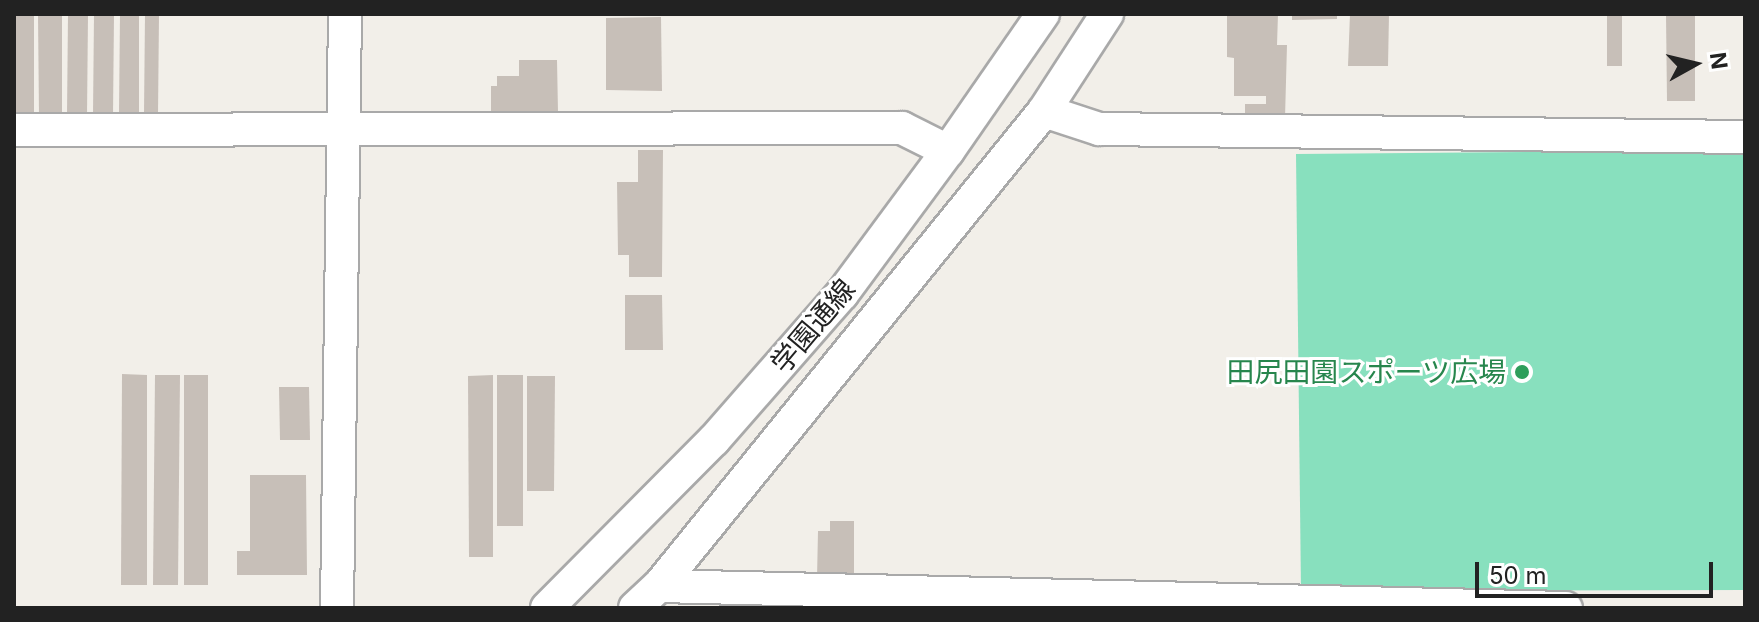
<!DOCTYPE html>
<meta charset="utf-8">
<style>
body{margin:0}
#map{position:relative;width:1759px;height:622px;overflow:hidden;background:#f2efe9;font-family:Inter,"Noto Sans JP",sans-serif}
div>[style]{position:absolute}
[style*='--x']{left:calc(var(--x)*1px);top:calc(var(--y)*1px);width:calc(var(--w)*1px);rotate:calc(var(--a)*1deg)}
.pitch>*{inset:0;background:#88e0be}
.building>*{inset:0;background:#c7bfb8}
.roads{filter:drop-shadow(2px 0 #a9a9a9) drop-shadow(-2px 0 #a9a9a9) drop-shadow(0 2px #a9a9a9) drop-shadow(0 -2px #a9a9a9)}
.minor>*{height:32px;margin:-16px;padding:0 16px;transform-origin:16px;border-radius:16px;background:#fff}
.dots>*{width:22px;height:22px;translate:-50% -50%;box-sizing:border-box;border:4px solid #fff;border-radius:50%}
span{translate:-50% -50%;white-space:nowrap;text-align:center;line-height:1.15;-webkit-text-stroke:6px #fff;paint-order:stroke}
.street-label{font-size:28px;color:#222}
.leisure-label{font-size:28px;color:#27864d}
.right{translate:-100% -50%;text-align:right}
.frame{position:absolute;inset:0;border:16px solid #222;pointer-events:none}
.north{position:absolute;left:1655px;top:24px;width:80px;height:80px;-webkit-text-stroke:6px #fff;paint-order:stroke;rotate:82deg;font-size:22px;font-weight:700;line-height:32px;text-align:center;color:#222}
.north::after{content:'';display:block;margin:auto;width:28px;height:36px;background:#222;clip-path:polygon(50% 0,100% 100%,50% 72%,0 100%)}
.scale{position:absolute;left:1475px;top:562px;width:238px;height:36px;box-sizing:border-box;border:4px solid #222;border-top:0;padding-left:10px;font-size:24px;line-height:28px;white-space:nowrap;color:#222;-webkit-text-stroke:6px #fff;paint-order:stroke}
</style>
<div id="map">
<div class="pitch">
<div style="clip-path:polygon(1745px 150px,1745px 590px,1301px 591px,1296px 154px)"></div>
</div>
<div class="building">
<div style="clip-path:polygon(14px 14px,34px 14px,34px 115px,15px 115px)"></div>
<div style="clip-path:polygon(38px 14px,62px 14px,62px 116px,39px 116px)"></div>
<div style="clip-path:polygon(68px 14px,88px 14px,87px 115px,67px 115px)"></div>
<div style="clip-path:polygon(94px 14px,114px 14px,113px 115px,93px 115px)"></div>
<div style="clip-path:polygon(120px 14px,139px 14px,139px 114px,119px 114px)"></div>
<div style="clip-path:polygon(145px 14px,159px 14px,158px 114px,144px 114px)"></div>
<div style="clip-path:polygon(1227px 14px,1278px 14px,1277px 45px,1287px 45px,1285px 118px,1245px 118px,1245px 104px,1266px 104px,1266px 96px,1234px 96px,1234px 58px,1227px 57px)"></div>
<div style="clip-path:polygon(1292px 14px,1337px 14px,1337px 19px,1292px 20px)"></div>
<div style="clip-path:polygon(1350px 14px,1389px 14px,1388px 66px,1348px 66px)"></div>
<div style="clip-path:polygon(1607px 14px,1622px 14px,1622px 66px,1607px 66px)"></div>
<div style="clip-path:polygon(1666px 14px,1695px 14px,1695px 101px,1667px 101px)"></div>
<div style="clip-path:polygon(661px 17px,662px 91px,606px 90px,606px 18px)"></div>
<div style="clip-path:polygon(519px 60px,557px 60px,558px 112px,491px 112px,491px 86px,497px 86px,497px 76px,519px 76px)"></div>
<div style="clip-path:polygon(638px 150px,663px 150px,662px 277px,629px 277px,629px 255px,618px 255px,617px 182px,638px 182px)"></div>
<div style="clip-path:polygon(625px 295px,662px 295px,663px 350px,625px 350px)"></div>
<div style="clip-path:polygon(122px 374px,147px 375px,147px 585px,121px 585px)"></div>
<div style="clip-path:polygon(155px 375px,180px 375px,178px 585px,153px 585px)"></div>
<div style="clip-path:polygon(184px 375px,208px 375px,208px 585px,184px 585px)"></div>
<div style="clip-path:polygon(493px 375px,493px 557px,469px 557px,468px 376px)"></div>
<div style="clip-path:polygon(497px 375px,523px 375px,523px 526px,497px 526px)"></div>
<div style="clip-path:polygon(527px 376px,555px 376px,554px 491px,527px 491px)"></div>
<div style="clip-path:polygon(279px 387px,309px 387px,310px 440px,280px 440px)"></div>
<div style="clip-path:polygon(250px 475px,306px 475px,307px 575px,237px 575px,237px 551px,250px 551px)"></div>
<div style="clip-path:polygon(830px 521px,854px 521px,854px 578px,817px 578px,818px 531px,830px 531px)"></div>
</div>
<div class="roads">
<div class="minor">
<div style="--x:1044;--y:111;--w:58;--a:18.1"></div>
<div style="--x:1099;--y:129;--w:646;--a:0.71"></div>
<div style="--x:14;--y:130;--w:888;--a:-0.13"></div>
<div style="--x:902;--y:128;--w:51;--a:26.6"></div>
<div style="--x:659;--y:586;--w:907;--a:1.39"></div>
<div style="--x:337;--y:608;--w:594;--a:-89.23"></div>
<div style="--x:547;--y:608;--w:237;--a:-45.2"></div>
<div style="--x:714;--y:440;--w:194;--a:-48.8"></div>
<div style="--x:842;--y:294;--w:178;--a:-53.5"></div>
<div style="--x:948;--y:151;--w:167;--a:-55.3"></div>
<div style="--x:635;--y:608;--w:33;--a:-43"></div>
<div style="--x:659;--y:586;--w:611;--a:-50.97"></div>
<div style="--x:1044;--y:111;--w:116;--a:-57"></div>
</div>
</div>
<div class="dots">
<div style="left:1522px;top:372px;background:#2e9e5b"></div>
</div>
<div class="street-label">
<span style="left:813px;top:326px;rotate:-50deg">学園通線</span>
</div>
<div class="leisure-label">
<span class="right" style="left:1506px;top:372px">田尻田園スポーツ広場</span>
</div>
<div class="frame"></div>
<div class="north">N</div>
<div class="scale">50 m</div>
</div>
